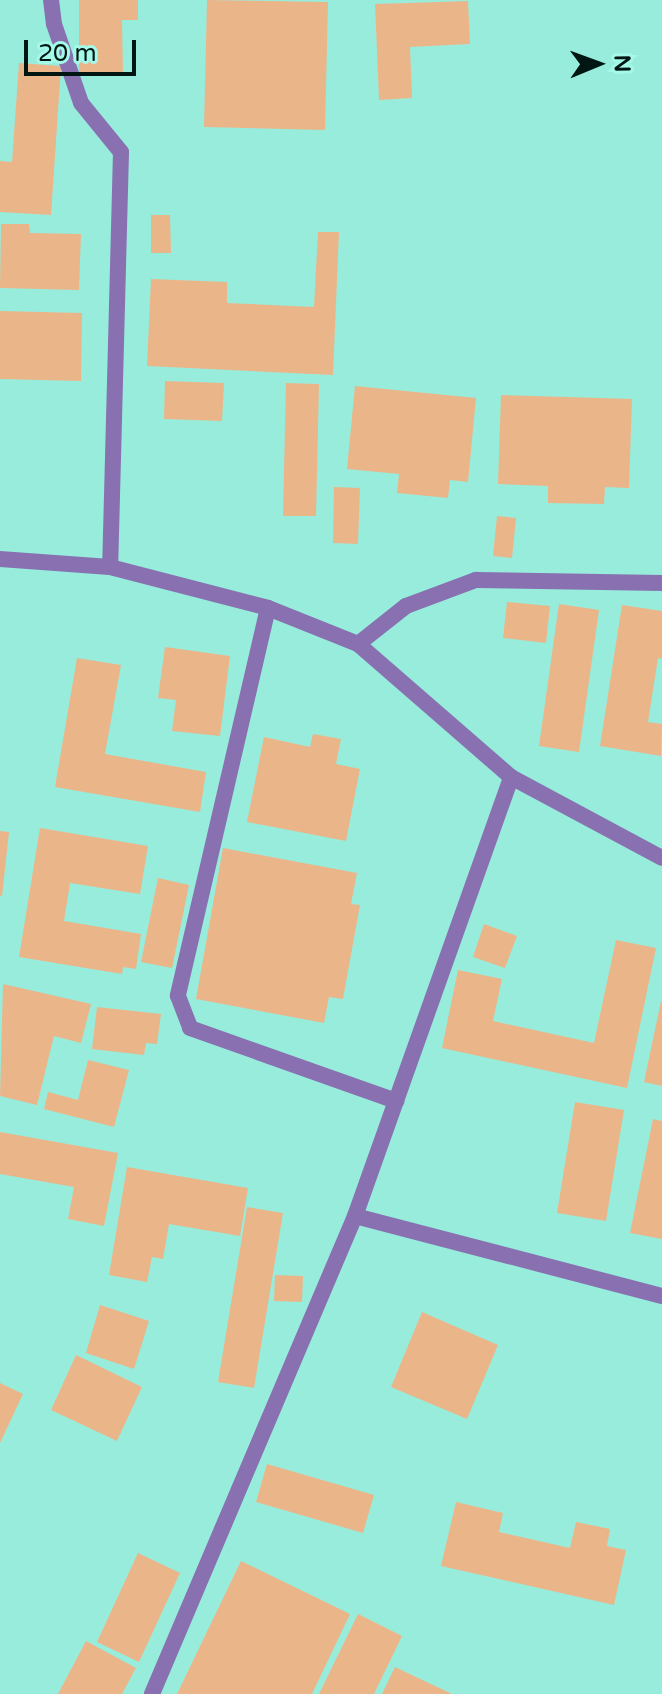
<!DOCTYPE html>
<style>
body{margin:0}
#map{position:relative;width:662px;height:1694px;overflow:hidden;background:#98ecdc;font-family:"Varela Round",sans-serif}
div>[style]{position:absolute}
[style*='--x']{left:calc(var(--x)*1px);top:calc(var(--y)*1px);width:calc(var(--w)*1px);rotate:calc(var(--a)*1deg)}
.building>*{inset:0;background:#ebb58a}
.street>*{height:16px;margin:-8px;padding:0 8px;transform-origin:8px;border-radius:8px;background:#8870b1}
span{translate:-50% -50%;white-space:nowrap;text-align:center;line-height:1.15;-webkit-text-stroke:6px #a5f9e9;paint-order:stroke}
.north{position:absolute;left:558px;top:24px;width:80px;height:80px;-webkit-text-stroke:6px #a5f9e9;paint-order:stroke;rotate:89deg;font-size:22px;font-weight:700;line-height:32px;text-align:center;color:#001612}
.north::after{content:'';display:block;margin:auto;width:28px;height:36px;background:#001612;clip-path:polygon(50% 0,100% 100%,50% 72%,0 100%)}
.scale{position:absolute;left:24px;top:40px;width:112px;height:36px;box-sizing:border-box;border:4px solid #001612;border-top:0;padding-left:10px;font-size:24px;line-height:28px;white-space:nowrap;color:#001612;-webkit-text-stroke:6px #a5f9e9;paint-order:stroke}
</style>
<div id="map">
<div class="building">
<div style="clip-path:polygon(79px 0,138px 0,138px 20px,122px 20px,123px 75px,79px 75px)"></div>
<div style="clip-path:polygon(207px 0,328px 2px,325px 130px,204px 127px)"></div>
<div style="clip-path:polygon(468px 1px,470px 44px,410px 47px,412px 98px,379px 100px,375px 4px)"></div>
<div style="clip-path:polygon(19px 63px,61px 66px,51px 215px,0 212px,0 161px,12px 162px)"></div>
<div style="clip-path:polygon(151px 215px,170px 215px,171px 253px,151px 253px)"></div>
<div style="clip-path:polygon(1px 224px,29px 224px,30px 233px,81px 234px,79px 290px,0 288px)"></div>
<div style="clip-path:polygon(318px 232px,339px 232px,333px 375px,147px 366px,151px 279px,227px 282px,227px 303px,314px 307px)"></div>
<div style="clip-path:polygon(0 311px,82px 313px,81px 381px,0 379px)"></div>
<div style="clip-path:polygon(165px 381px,224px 383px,222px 421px,164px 419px)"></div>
<div style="clip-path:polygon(286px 383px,319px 384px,316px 516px,283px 516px)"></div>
<div style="clip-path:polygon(355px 386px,476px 398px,468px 482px,450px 480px,448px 498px,397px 493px,399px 474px,347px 469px)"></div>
<div style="clip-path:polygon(501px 395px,632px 399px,629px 488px,605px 487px,604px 504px,548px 503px,548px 486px,498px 484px)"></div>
<div style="clip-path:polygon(334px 487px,360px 488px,358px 544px,333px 543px)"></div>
<div style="clip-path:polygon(497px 516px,516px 518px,512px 558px,493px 556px)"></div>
<div style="clip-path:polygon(507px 602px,550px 606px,546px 643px,503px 638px)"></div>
<div style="clip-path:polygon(559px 604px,599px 610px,579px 752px,539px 746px)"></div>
<div style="clip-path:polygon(622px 605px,662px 611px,662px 659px,658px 658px,648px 722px,662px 724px,661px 756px,600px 746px)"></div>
<div style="clip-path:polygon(165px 647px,230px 656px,220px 736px,172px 731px,176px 700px,158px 698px)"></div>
<div style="clip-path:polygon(77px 658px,121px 665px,105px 754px,206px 772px,200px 812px,55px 787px)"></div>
<div style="clip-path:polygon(313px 734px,341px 739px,336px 764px,360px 769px,346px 841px,247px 822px,264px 737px,310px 747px)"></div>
<div style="clip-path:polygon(40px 828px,148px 846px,140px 894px,70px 883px,64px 921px,141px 934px,136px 969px,123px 967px,122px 974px,19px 957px)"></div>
<div style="clip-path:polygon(0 831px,9px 832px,2px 896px,0 896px)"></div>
<div style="clip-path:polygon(223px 848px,357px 873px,351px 904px,360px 905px,343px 999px,329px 997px,324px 1023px,196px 999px)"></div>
<div style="clip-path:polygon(158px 878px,189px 885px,172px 968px,141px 962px)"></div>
<div style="clip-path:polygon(484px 924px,517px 936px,505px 968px,473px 957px)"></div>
<div style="clip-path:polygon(616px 940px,656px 948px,627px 1088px,442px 1048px,458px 970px,502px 979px,493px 1021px,594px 1043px)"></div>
<div style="clip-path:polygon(3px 984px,91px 1004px,81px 1043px,54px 1036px,37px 1105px,0 1096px)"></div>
<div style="clip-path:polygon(661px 1001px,662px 1001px,662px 1086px,644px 1082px)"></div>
<div style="clip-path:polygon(97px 1007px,161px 1014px,157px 1044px,146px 1043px,144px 1055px,92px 1049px)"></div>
<div style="clip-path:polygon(88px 1060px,129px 1070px,114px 1127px,44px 1109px,48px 1092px,78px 1100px)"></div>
<div style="clip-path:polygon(575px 1102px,624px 1110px,606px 1221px,557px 1213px)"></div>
<div style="clip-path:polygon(653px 1119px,662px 1121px,662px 1239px,630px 1233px)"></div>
<div style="clip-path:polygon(0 1132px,118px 1153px,104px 1226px,68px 1219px,74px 1187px,0 1174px)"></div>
<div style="clip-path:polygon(127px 1167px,248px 1188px,240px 1236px,169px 1224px,163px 1259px,152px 1257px,147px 1282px,109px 1275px)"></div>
<div style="clip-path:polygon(247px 1207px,283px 1213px,254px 1388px,218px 1382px)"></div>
<div style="clip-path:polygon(275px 1275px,303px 1276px,302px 1302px,274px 1301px)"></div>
<div style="clip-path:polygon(100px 1305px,149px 1321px,134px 1369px,86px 1353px)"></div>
<div style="clip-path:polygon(422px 1312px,498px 1345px,467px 1419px,391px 1387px)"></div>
<div style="clip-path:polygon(76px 1355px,142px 1387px,117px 1441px,51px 1410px)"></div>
<div style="clip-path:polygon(0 1383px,23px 1394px,0 1443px)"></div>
<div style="clip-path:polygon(267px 1464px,374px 1495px,363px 1533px,256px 1502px)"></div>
<div style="clip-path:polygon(456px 1502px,503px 1513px,499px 1532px,570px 1548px,576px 1522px,610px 1529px,607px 1546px,626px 1550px,614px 1605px,441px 1566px)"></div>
<div style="clip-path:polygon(138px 1553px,180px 1573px,139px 1662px,97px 1642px)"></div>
<div style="clip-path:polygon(241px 1561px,350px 1614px,312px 1694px,177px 1694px)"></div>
<div style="clip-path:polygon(358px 1614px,402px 1636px,374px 1694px,319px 1694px)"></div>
<div style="clip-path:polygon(86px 1641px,136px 1668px,122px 1694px,58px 1694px)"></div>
<div style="clip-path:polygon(395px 1667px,452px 1694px,382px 1694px)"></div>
</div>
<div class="street">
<div style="--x:51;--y:0;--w:24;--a:83"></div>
<div style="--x:54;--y:24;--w:83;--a:71.1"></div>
<div style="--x:81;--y:103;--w:63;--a:50.8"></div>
<div style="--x:121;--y:152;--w:415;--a:91.5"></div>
<div style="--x:0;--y:559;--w:110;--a:4.2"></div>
<div style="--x:110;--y:567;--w:163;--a:14.5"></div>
<div style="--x:268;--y:608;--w:97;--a:21.8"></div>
<div style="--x:358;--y:644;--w:203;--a:41"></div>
<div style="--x:511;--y:777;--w:171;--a:28.2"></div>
<div style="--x:268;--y:608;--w:398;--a:103.1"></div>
<div style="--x:178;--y:996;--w:34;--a:69"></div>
<div style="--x:190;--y:1028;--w:219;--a:19.5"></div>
<div style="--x:358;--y:644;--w:61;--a:-38.4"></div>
<div style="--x:406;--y:606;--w:75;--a:-20.4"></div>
<div style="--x:476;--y:580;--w:186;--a:0.9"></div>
<div style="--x:355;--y:1216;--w:317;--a:14.6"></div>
<div style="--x:152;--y:1694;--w:519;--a:-66.99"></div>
<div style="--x:355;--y:1216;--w:466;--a:-70.4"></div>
</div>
<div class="north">N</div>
<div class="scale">20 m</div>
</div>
